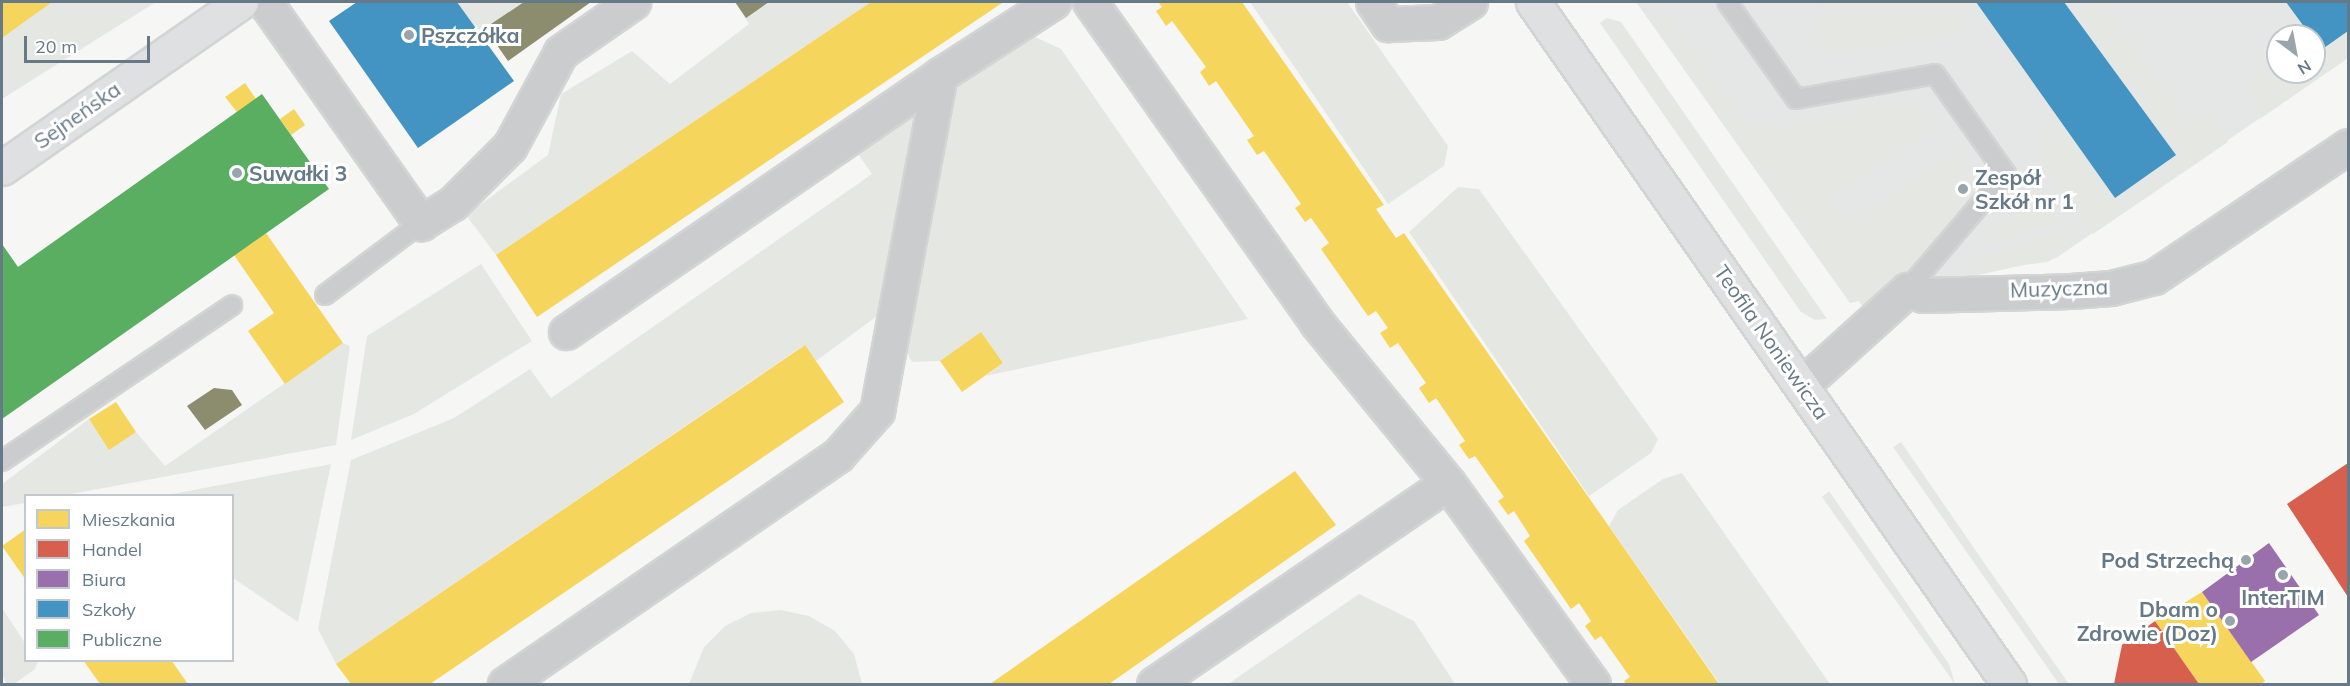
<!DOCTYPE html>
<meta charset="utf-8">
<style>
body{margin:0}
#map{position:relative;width:2350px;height:686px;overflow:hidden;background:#f6f6f5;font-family:Mulish,sans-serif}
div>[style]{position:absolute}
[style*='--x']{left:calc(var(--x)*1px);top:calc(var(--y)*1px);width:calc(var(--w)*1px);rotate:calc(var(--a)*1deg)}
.built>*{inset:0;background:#e5e6e6}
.green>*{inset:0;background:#e5e8e2}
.homes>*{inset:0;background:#f6d55c}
.shops>*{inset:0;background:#d6604d}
.offices>*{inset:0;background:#9970ab}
.schools>*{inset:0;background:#4393c3}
.public>*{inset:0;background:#5aae61}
.industry>*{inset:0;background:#8c8c6e}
.roads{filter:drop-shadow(2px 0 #d3d4d4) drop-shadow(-2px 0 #d3d4d4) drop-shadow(0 2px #d3d4d4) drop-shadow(0 -2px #d3d4d4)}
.lane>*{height:18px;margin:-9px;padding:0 9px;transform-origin:9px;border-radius:9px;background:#cbcccd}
.street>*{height:33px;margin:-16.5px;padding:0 16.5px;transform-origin:16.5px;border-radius:16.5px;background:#cbcccd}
.secondary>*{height:33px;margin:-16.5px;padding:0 16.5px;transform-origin:16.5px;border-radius:16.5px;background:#dfe0e1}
.dots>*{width:16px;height:16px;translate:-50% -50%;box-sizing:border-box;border:3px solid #fff;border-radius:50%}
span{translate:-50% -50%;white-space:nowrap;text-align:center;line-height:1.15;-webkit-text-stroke:6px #fff;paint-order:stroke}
.poi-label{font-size:21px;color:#657986;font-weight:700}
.left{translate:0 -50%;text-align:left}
.right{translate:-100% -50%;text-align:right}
.street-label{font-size:21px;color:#657986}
.frame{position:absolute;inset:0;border:3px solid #657986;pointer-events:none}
.legend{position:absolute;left:24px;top:494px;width:210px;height:168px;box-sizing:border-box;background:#fff;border:2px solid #c1c9cf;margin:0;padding:8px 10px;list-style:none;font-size:18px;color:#657986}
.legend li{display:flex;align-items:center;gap:12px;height:30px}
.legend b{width:30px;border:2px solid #c1c9cf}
.north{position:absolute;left:2266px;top:24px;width:60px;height:60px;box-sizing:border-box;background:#fff;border:2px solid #c1c9cf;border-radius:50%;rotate:148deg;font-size:16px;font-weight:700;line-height:24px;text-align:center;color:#657986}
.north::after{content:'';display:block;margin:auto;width:21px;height:27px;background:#98a5ad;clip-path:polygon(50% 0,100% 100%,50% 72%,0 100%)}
.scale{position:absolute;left:24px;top:36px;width:126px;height:27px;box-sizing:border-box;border:3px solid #657986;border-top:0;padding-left:8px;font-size:18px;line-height:21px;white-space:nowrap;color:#657986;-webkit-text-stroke:4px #fff;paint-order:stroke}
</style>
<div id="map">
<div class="built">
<div style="clip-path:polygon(evenodd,1636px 2px,2348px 2px,2348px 58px,2056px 258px,1850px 303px,1636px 2px,2278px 36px,2314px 36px,2314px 72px,2278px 72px,2278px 36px)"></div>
</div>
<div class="green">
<div style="clip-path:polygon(2px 2px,156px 2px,2px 99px)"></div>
<div style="clip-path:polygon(457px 2px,524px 2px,479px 33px)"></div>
<div style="clip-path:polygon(735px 2px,746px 17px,769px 2px,871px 2px,496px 255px,466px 215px,548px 155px,561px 94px,632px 51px,670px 84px,749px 24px)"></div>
<div style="clip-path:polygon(1250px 2px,1347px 2px,1448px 146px,1444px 166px,1388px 204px)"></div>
<div style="clip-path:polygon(1642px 2px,1661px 2px,1750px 126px,1790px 127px,1888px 102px,1924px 109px,1940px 121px,1829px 201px,1840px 219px,1849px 225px,1960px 149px,1965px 178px,1956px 211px,1900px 279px,1862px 306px,1853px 291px,1847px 295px)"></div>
<div style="clip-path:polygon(1822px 2px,1976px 2px,1979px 6px,1961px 19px,1972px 31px,1840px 53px,1827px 49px,1820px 39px)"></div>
<div style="clip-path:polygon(2097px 2px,2117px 2px,2107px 9px,2189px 123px,2207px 111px,2228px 142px,2093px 234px,2038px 161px,2041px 127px,2054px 118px,2116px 205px,2181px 158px,2146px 110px,2153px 104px,2133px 76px,2126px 81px,2080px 15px)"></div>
<div style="clip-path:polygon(1607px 18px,1621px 22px,1827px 319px,1815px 320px,1801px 312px,1600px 23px)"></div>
<div style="clip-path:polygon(2348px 31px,2348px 58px,2260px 119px,2250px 88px,2262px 60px,2278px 47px,2278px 72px,2314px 72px,2314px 40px,2321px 50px)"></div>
<div style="clip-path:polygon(1031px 35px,1061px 49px,1248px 319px,986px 376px,1003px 363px,981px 333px,940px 361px,912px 362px,884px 311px,816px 361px,804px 345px,336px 664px,318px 629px,351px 460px,454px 418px,530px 369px,551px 398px,872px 174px,852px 145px)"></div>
<div style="clip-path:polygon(1458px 187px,1479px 189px,1658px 439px,1651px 453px,1589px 496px,1409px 232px)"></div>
<div style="clip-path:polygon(2038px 189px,2060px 220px,1987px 246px,2033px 193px)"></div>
<div style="clip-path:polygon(2066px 230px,2075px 244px,2048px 262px,1963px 273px,1974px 261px)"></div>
<div style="clip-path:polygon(481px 264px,532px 341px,414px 414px,351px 440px,367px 336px)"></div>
<div style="clip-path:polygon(343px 343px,350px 346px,336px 445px,66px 495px,26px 496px,25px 503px,2px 507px,2px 484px,89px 419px,109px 449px,136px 432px,165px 466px)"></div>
<div style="clip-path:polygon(1901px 442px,1987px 567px,2069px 684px,2059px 684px,1893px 447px)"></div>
<div style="clip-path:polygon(331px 464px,298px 622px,233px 578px,232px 496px,167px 495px)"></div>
<div style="clip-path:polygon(1682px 473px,1830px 684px,1720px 684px,1609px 526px,1618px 510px,1663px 479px)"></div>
<div style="clip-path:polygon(1829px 491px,1949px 664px,1955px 684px,1822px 497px)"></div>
<div style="clip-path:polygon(1359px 594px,1414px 621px,1455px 684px,1228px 684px)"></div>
<div style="clip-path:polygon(2px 608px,25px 643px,26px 660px,38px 661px,35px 669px,14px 684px,7px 684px,2px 675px)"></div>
<div style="clip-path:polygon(781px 610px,809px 616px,835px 631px,854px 654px,862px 684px,689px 684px,704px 647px,725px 626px,751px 613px)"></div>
</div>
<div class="homes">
<div style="clip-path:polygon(2px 2px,52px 2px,2px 38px)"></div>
<div style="clip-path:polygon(871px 2px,1002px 3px,537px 317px,496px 255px)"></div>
<div style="clip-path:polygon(1158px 2px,1242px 2px,1384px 205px,1376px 209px,1396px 238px,1404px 233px,1719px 684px,1626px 684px,1624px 681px,1630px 677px,1601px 636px,1595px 640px,1585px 626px,1591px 621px,1579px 603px,1571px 609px,1549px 577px,1524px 541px,1530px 536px,1514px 511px,1508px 515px,1498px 501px,1504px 497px,1475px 456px,1469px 459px,1459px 445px,1465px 441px,1436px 398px,1429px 403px,1419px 388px,1426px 383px,1398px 343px,1390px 348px,1380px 333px,1388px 328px,1376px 311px,1368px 316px,1321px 249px,1329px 243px,1311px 218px,1305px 222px,1295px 208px,1301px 204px,1264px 151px,1257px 155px,1247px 140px,1254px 136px,1216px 81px,1209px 86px,1200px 72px,1206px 67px,1172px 21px,1166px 26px,1156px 11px,1162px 7px)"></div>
<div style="clip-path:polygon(245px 83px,256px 99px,237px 112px,225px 97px)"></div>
<div style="clip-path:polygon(294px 109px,305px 125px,291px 135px,280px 119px)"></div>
<div style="clip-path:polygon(266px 233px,343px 343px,285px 384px,248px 331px,274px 313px,234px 255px)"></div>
<div style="clip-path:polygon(981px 332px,1003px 363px,962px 392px,940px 361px)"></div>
<div style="clip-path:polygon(805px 345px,844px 402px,430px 684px,351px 684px,336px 664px)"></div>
<div style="clip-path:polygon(116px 402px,136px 432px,109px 450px,89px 419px)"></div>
<div style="clip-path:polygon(1295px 471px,1336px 525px,1109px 684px,990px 684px)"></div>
<div style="clip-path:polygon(26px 529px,26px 580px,2px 546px)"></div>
<div style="clip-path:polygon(2202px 592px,2265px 681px,2261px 684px,2199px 684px,2155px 621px)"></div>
<div style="clip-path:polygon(83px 660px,171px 660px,188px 684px,100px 684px)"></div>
</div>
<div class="shops">
<div style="clip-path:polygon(2348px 463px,2348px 597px,2287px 504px)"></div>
<div style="clip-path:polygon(2155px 621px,2199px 684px,2114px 684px,2122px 645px)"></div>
</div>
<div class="offices">
<div style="clip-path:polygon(2269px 543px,2319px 615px,2251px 662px,2202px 592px)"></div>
</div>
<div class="schools">
<div style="clip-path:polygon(357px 2px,457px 2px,514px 81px,418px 148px,329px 21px)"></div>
<div style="clip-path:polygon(1976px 2px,2064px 2px,2176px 155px,2115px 198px)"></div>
<div style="clip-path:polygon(2286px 2px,2348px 2px,2348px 31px,2321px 50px)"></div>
</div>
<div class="public">
<div style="clip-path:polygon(262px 94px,329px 189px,2px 419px,2px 244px,18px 267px)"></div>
</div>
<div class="industry">
<div style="clip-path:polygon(524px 2px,591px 2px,508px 61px,485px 28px)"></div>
<div style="clip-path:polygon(735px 2px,769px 2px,746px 18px)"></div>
<div style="clip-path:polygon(214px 388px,232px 390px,242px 405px,205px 430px,187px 406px)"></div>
</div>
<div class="roads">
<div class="lane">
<div style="--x:1727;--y:2;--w:119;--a:54.6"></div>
<div style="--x:1796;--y:99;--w:141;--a:-10.2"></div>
<div style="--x:1935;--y:74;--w:123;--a:54.6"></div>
<div style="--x:2006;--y:174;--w:153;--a:130.5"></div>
<div style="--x:325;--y:295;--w:120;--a:-36.9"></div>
<div style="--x:2;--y:461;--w:278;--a:-34.1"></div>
</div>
<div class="street">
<div style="--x:265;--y:2;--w:271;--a:54.8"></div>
<div style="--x:421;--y:223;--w:36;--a:-32"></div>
<div style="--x:452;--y:204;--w:82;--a:-45"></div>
<div style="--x:510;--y:146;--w:107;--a:-61.5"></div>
<div style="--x:561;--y:52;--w:88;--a:-34.8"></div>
<div style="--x:1090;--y:2;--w:393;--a:54.7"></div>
<div style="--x:1317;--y:323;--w:207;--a:50.7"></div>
<div style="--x:1373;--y:2;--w:27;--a:56"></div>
<div style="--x:1388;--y:24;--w:50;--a:-2.3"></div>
<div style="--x:1438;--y:22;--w:38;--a:-32"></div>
<div style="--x:566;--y:332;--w:454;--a:-34.5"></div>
<div style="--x:1802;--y:385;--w:142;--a:-42.1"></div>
<div style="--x:1907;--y:290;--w:17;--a:17"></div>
<div style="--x:1923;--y:295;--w:148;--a:-1.5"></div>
<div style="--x:2071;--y:291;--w:40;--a:-4.3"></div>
<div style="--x:2111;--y:288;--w:44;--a:-14.3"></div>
<div style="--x:2154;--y:277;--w:234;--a:-34"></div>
<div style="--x:505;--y:684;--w:404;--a:-34.5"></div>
<div style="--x:838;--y:455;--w:59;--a:-48.4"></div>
<div style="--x:877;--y:411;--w:342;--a:-79.4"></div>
<div style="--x:940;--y:75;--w:135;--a:-32.9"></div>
<div style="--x:1154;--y:684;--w:356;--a:-34.4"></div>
<div style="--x:1448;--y:483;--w:248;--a:54.2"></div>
</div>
<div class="secondary">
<div style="--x:1533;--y:2;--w:832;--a:55.09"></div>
<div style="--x:2;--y:168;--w:291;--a:-34.8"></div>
</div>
</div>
<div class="dots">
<div style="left:409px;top:35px;background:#98a5ad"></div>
<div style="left:237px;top:173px;background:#98a5ad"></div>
<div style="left:1963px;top:189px;background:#98a5ad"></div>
<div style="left:2246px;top:560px;background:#98a5ad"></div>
<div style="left:2283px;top:575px;background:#98a5ad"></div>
<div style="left:2230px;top:621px;background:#98a5ad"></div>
</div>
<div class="poi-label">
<span class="left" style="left:421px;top:35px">Pszczółka</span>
<span class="left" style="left:249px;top:173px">Suwałki 3</span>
<span class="left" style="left:1975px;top:189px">Zespół<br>Szkół nr 1</span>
<span class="right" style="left:2234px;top:560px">Pod Strzechą</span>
<span style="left:2283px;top:597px">InterTIM</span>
<span class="right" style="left:2218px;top:621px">Dbam o<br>Zdrowie (Doz)</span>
</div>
<div class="street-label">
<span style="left:77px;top:115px;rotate:-35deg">Sejneńska</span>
<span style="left:2059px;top:288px;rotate:-2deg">Muzyczna</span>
<span style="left:1772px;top:342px;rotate:55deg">Teofila Noniewicza</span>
</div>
<div class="frame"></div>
<ul class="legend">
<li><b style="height:16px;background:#f6d55c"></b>Mieszkania</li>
<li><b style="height:16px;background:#d6604d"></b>Handel</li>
<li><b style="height:16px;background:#9970ab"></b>Biura</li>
<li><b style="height:16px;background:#4393c3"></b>Szkoły</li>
<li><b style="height:16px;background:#5aae61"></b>Publiczne</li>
</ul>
<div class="north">N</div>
<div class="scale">20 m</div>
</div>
